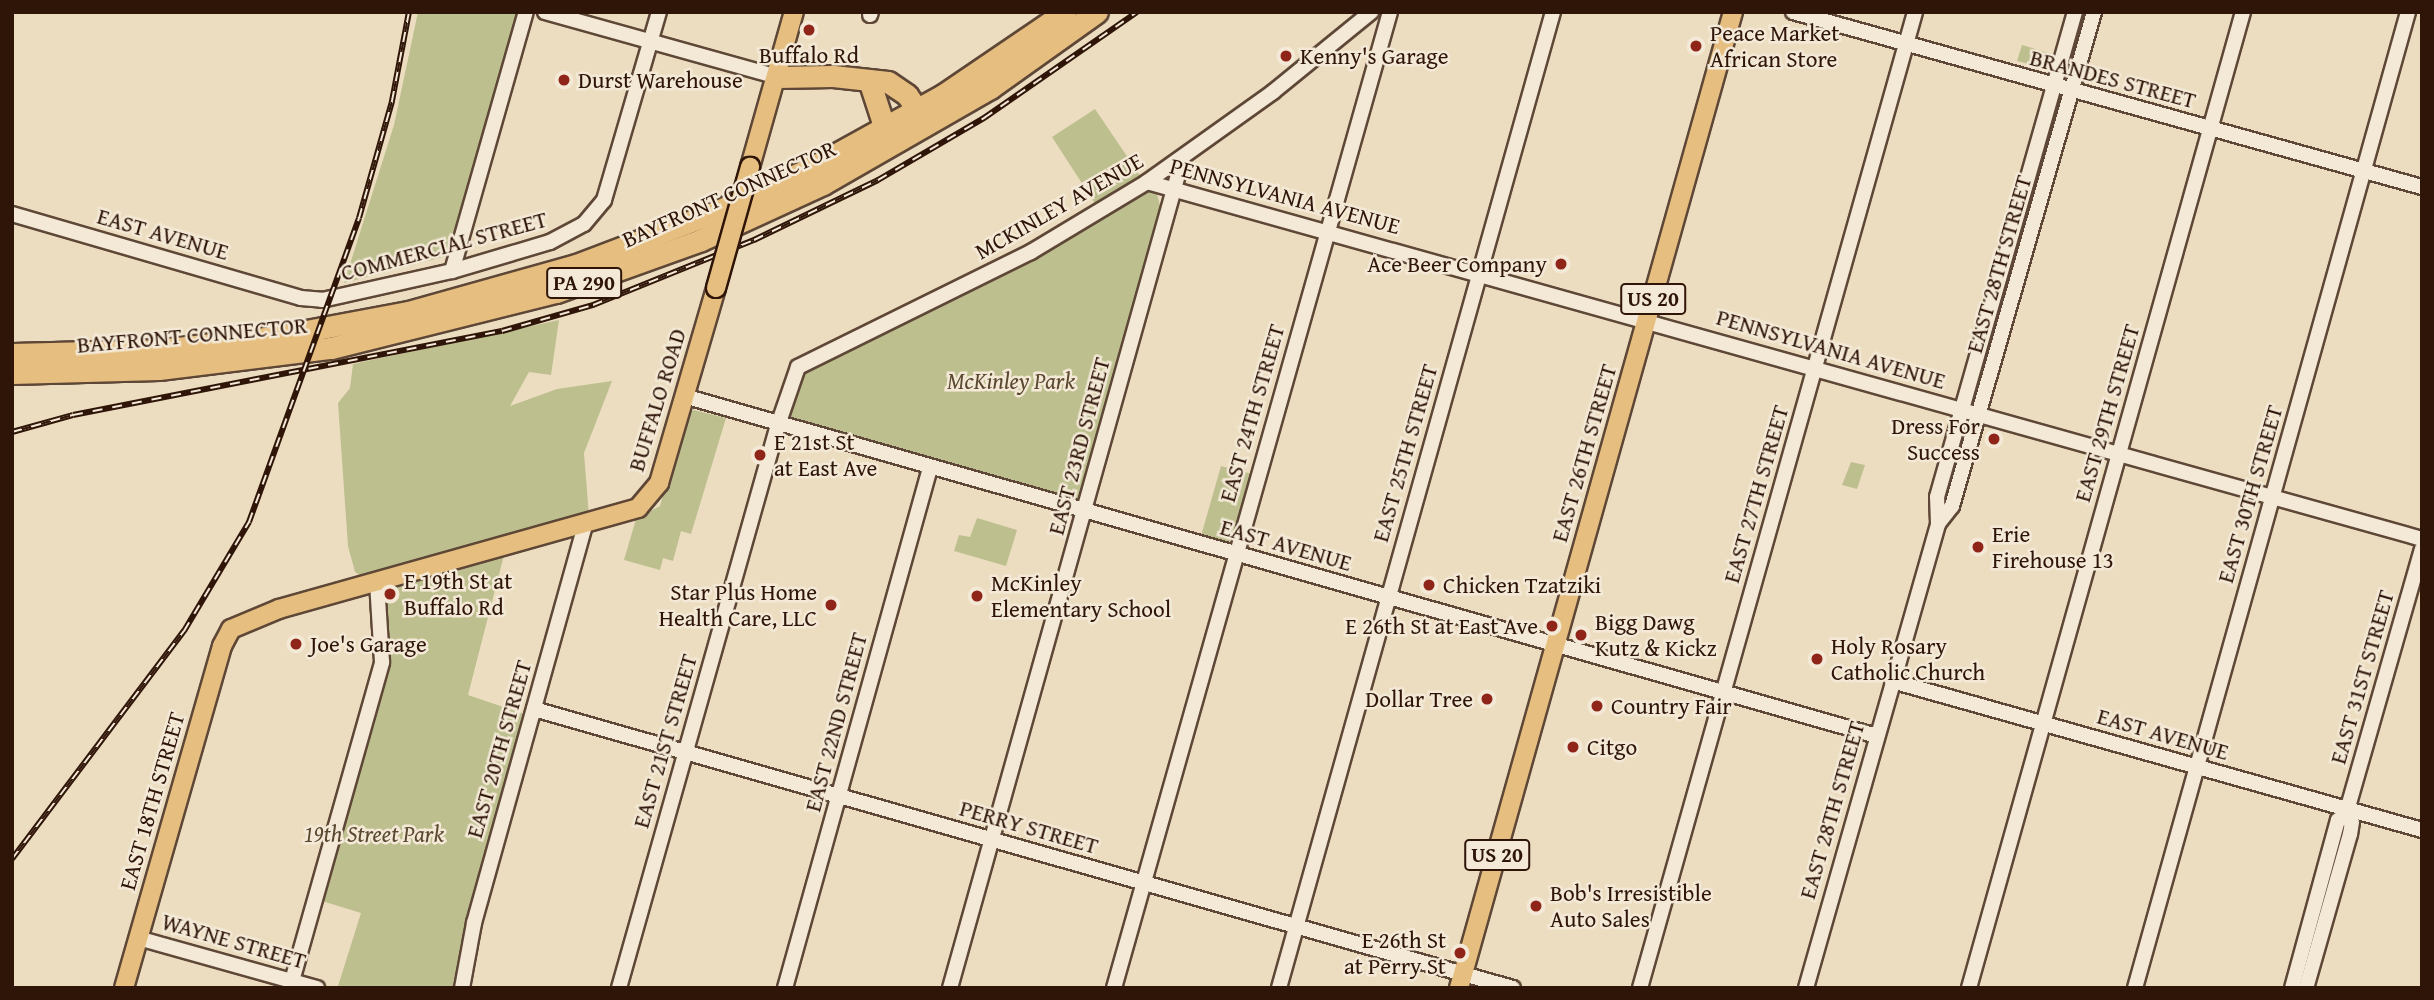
<!DOCTYPE html>
<style>
body{margin:0}
#map{position:relative;width:2434px;height:1000px;overflow:hidden;background:#ecddc0;font-family:"Gentium Book Plus",serif}
div>[style]{position:absolute}
[style*='--x']{left:calc(var(--x)*1px);top:calc(var(--y)*1px);width:calc(var(--w)*1px);rotate:calc(var(--a)*1deg)}
.green>*{inset:0;background:#bdbf8f}
.roads{filter:drop-shadow(2px 0 #5e4736) drop-shadow(-2px 0 #5e4736) drop-shadow(0 2px #5e4736) drop-shadow(0 -2px #5e4736)}
.minor>*{height:14px;margin:-7px;padding:0 7px;transform-origin:7px;border-radius:7px;background:#f3e9d6}
.major>*{height:18px;margin:-9px;padding:0 9px;transform-origin:9px;border-radius:9px;background:#e6be80}
.highway>*{height:21px;margin:-10.5px;padding:0 10.5px;transform-origin:10.5px;border-radius:10.5px;background:#e6be80}
.rail>*{height:6px;margin-top:-3px;transform-origin:0;background:repeating-linear-gradient(90deg,#f3e9d6 0 10px,#2f1508 0 20px);box-sizing:border-box;border-block:2px solid #2f1508}
.bridges{filter:drop-shadow(2px 0 #2f1508) drop-shadow(-2px 0 #2f1508) drop-shadow(0 2px #2f1508) drop-shadow(0 -2px #2f1508)}
.major-bridge>*{height:18px;margin:-9px;padding:0 9px;transform-origin:9px;border-radius:9px;background:#e6be80}
.dots>*{width:19px;height:19px;translate:-50% -50%;box-sizing:border-box;border:4px solid #f3e9d6;border-radius:50%}
span{translate:-50% -50%;white-space:nowrap;text-align:center;line-height:1.15;-webkit-text-stroke:5px #f3e9d6;paint-order:stroke}
.shield-label span{padding:2px 5px;background:#f3e9d6;border:2px solid;border-radius:5px;-webkit-text-stroke-width:0}
.shield-label{font-size:21px;color:#2f1508;font-weight:700}
.poi-label{font-size:23px;color:#2f1508}
.left{translate:0 -50%;text-align:left}
.right{translate:-100% -50%;text-align:right}
.street-label{font-size:23px;color:#2f1508}
.park-label{font-size:23px;color:#5a4830;font-style:italic}
.frame{position:absolute;inset:0;border:14px solid #2f1508;pointer-events:none}
</style>
<div id="map">
<div class="green">
<div style="clip-path:polygon(418px 12px,518px 12px,447px 256px,344px 283px,394px 125px)"></div>
<div style="clip-path:polygon(2022px 45px,2052px 54px,2049px 69px,2017px 61px)"></div>
<div style="clip-path:polygon(1095px 109px,1141px 177px,1096px 205px,1052px 137px)"></div>
<div style="clip-path:polygon(1145px 191px,1157px 194px,1161px 209px,1078px 502px,790px 418px,802px 376px,813px 365px,970px 291px)"></div>
<div style="clip-path:polygon(559px 320px,551px 375px,529px 372px,510px 406px,557px 389px,612px 381px,584px 453px,589px 516px,364px 578px,355px 572px,348px 546px,338px 403px,350px 388px,353px 364px)"></div>
<div style="clip-path:polygon(694px 410px,726px 418px,691px 534px,681px 531px,673px 561px,663px 558px,660px 570px,624px 560px,636px 519px,660px 506px,685px 415px)"></div>
<div style="clip-path:polygon(1851px 462px,1865px 465px,1857px 489px,1842px 485px)"></div>
<div style="clip-path:polygon(1221px 466px,1252px 474px,1233px 539px,1226px 543px,1201px 536px)"></div>
<div style="clip-path:polygon(977px 518px,1017px 530px,1006px 566px,954px 551px,959px 535px,970px 537px)"></div>
<div style="clip-path:polygon(504px 555px,468px 695px,527px 715px,458px 988px,338px 986px,361px 913px,322px 901px,390px 655px,387px 592px,391px 586px)"></div>
</div>
<div class="roads">
<div class="minor">
<div style="--x:545;--y:12;--w:242;--a:15.6"></div>
<div style="--x:1793;--y:12;--w:653;--a:15.55"></div>
<div style="--x:870;--y:15;--w:3;--a:-72"></div>
<div style="--x:1147;--y:182;--w:1324;--a:15.64"></div>
<div style="--x:12;--y:214;--w:301;--a:16.2"></div>
<div style="--x:301;--y:298;--w:21;--a:5"></div>
<div style="--x:322;--y:300;--w:133;--a:-12.6"></div>
<div style="--x:452;--y:271;--w:102;--a:-16.5"></div>
<div style="--x:550;--y:242;--w:38;--a:-28"></div>
<div style="--x:584;--y:224;--w:31;--a:-50"></div>
<div style="--x:604;--y:200;--w:196;--a:-73.7"></div>
<div style="--x:452;--y:271;--w:269;--a:-74.1"></div>
<div style="--x:684;--y:396;--w:1241;--a:15.91"></div>
<div style="--x:1938;--y:524;--w:23;--a:-52"></div>
<div style="--x:1952;--y:506;--w:514;--a:-73.96"></div>
<div style="--x:1892;--y:681;--w:551;--a:15.7"></div>
<div style="--x:534;--y:709;--w:1018;--a:15.91"></div>
<div style="--x:2346;--y:814;--w:276;--a:-74"></div>
<div style="--x:138;--y:938;--w:186;--a:15.6"></div>
<div style="--x:290;--y:988;--w:339;--a:-74.2"></div>
<div style="--x:382;--y:662;--w:80;--a:-93.6"></div>
<div style="--x:462;--y:988;--w:66;--a:-79.5"></div>
<div style="--x:474;--y:923;--w:413;--a:-74.4"></div>
<div style="--x:619;--y:988;--w:585;--a:-74.23"></div>
<div style="--x:778;--y:425;--w:61;--a:-71"></div>
<div style="--x:798;--y:367;--w:260;--a:-26.3"></div>
<div style="--x:1031;--y:252;--w:135;--a:-31.1"></div>
<div style="--x:1147;--y:182;--w:155;--a:-35.5"></div>
<div style="--x:1273;--y:92;--w:127;--a:-39.2"></div>
<div style="--x:785;--y:988;--w:540;--a:-74.42"></div>
<div style="--x:950;--y:988;--w:863;--a:-74.34"></div>
<div style="--x:1114;--y:988;--w:1014;--a:-74.21"></div>
<div style="--x:1279;--y:988;--w:1014;--a:-74.32"></div>
<div style="--x:1640;--y:988;--w:1014;--a:-74.26"></div>
<div style="--x:1806;--y:988;--w:482;--a:-74.1"></div>
<div style="--x:1938;--y:524;--w:27;--a:-92"></div>
<div style="--x:1937;--y:497;--w:504;--a:-74.12"></div>
<div style="--x:1969;--y:988;--w:1014;--a:-74.32"></div>
<div style="--x:2135;--y:988;--w:1013;--a:-74.37"></div>
<div style="--x:2292;--y:988;--w:174;--a:-74.7"></div>
<div style="--x:2338;--y:820;--w:7;--a:-27"></div>
<div style="--x:2344;--y:817;--w:9;--a:32"></div>
<div style="--x:2352;--y:822;--w:12;--a:99"></div>
<div style="--x:2350;--y:834;--w:160;--a:105.9"></div>
</div>
<div class="major">
<div style="--x:750;--y:167;--w:161;--a:-74.2"></div>
<div style="--x:124;--y:988;--w:356;--a:-74"></div>
<div style="--x:222;--y:646;--w:19;--a:-62"></div>
<div style="--x:231;--y:629;--w:52;--a:-22.6"></div>
<div style="--x:279;--y:609;--w:373;--a:-15.7"></div>
<div style="--x:638;--y:508;--w:33;--a:-50"></div>
<div style="--x:659;--y:483;--w:203;--a:-73.7"></div>
<div style="--x:1459;--y:988;--w:1014;--a:-74.32"></div>
</div>
<div class="highway">
<div style="--x:778;--y:77;--w:55;--a:-1"></div>
<div style="--x:833;--y:76;--w:55;--a:6.2"></div>
<div style="--x:888;--y:82;--w:23;--a:34"></div>
<div style="--x:907;--y:95;--w:32;--a:55"></div>
<div style="--x:869;--y:80;--w:52;--a:71.9"></div>
<div style="--x:12;--y:354;--w:148;--a:-1.5"></div>
<div style="--x:160;--y:350;--w:115;--a:-6.5"></div>
<div style="--x:274;--y:337;--w:136;--a:-10.6"></div>
<div style="--x:408;--y:312;--w:174;--a:-15.6"></div>
<div style="--x:576;--y:265;--w:152;--a:-20.8"></div>
<div style="--x:718;--y:211;--w:100;--a:-24.8"></div>
<div style="--x:809;--y:169;--w:153;--a:-28.9"></div>
<div style="--x:943;--y:95;--w:148;--a:-34.2"></div>
<div style="--x:12;--y:373;--w:147;--a:-1.6"></div>
<div style="--x:159;--y:369;--w:173;--a:-7"></div>
<div style="--x:331;--y:348;--w:232;--a:-14"></div>
<div style="--x:556;--y:292;--w:154;--a:-19.7"></div>
<div style="--x:701;--y:240;--w:134;--a:-24.7"></div>
<div style="--x:823;--y:184;--w:193;--a:-29.9"></div>
<div style="--x:990;--y:88;--w:131;--a:-35.4"></div>
</div>
</div>
<div class="rail">
<div style="--x:12;--y:432;--w:63;--a:-15.6"></div>
<div style="--x:73;--y:415;--w:437;--a:-11.1"></div>
<div style="--x:502;--y:331;--w:95;--a:-15.9"></div>
<div style="--x:593;--y:305;--w:174;--a:-22"></div>
<div style="--x:754;--y:240;--w:138;--a:-25.8"></div>
<div style="--x:878;--y:180;--w:123;--a:-30.3"></div>
<div style="--x:984;--y:118;--w:186;--a:-34.7"></div>
<div style="--x:12;--y:859;--w:286;--a:-53"></div>
<div style="--x:184;--y:631;--w:127;--a:-59.2"></div>
<div style="--x:249;--y:522;--w:323;--a:-70.1"></div>
<div style="--x:359;--y:218;--w:122;--a:-74.2"></div>
<div style="--x:392;--y:101;--w:91;--a:-79.2"></div>
</div>
<div class="bridges">
<div class="major-bridge">
<div style="--x:716;--y:288;--w:126;--a:-74.3"></div>
</div>
</div>
<div class="dots">
<div style="left:809px;top:30px;background:#8f2418"></div>
<div style="left:1696px;top:46px;background:#8f2418"></div>
<div style="left:1286px;top:56px;background:#8f2418"></div>
<div style="left:564px;top:80px;background:#8f2418"></div>
<div style="left:1561px;top:264px;background:#8f2418"></div>
<div style="left:1994px;top:439px;background:#8f2418"></div>
<div style="left:760px;top:455px;background:#8f2418"></div>
<div style="left:1978px;top:547px;background:#8f2418"></div>
<div style="left:1429px;top:585px;background:#8f2418"></div>
<div style="left:390px;top:594px;background:#8f2418"></div>
<div style="left:977px;top:596px;background:#8f2418"></div>
<div style="left:831px;top:605px;background:#8f2418"></div>
<div style="left:1552px;top:626px;background:#8f2418"></div>
<div style="left:1581px;top:635px;background:#8f2418"></div>
<div style="left:296px;top:644px;background:#8f2418"></div>
<div style="left:1817px;top:659px;background:#8f2418"></div>
<div style="left:1487px;top:699px;background:#8f2418"></div>
<div style="left:1597px;top:706px;background:#8f2418"></div>
<div style="left:1573px;top:747px;background:#8f2418"></div>
<div style="left:1536px;top:906px;background:#8f2418"></div>
<div style="left:1460px;top:953px;background:#8f2418"></div>
</div>
<div class="shield-label">
<span style="left:584px;top:283px">PA 290</span>
<span style="left:1653px;top:299px">US 20</span>
<span style="left:1497px;top:855px">US 20</span>
</div>
<div class="poi-label">
<span class="left" style="left:1710px;top:46px">Peace Market<br>African Store</span>
<span style="left:809px;top:55px">Buffalo Rd</span>
<span class="left" style="left:1300px;top:56px">Kenny's Garage</span>
<span class="left" style="left:578px;top:80px">Durst Warehouse</span>
<span class="right" style="left:1547px;top:264px">Ace Beer Company</span>
<span class="right" style="left:1980px;top:439px">Dress For<br>Success</span>
<span class="left" style="left:774px;top:455px">E 21st St<br>at East Ave</span>
<span class="left" style="left:1992px;top:547px">Erie<br>Firehouse 13</span>
<span class="left" style="left:404px;top:594px">E 19th St at<br>Buffalo Rd</span>
<span class="left" style="left:991px;top:596px">McKinley<br>Elementary School</span>
<span class="left" style="left:1443px;top:585px">Chicken Tzatziki</span>
<span class="right" style="left:817px;top:605px">Star Plus Home<br>Health Care, LLC</span>
<span class="left" style="left:1595px;top:635px">Bigg Dawg<br>Kutz &amp; Kickz</span>
<span class="right" style="left:1538px;top:626px">E 26th St at East Ave</span>
<span class="left" style="left:310px;top:644px">Joe's Garage</span>
<span class="left" style="left:1831px;top:659px">Holy Rosary<br>Catholic Church</span>
<span class="right" style="left:1473px;top:699px">Dollar Tree</span>
<span class="left" style="left:1611px;top:706px">Country Fair</span>
<span class="left" style="left:1587px;top:747px">Citgo</span>
<span class="left" style="left:1550px;top:906px">Bob's Irresistible<br>Auto Sales</span>
<span class="right" style="left:1446px;top:953px">E 26th St<br>at Perry St</span>
</div>
<div class="street-label">
<span style="left:2113px;top:79px;rotate:15deg">BRANDES STREET</span>
<span style="left:729px;top:194px;rotate:-24deg">BAYFRONT CONNECTOR</span>
<span style="left:1285px;top:196px;rotate:15deg">PENNSYLVANIA AVENUE</span>
<span style="left:1059px;top:206px;rotate:-30deg">MCKINLEY AVENUE</span>
<span style="left:163px;top:234px;rotate:16deg">EAST AVENUE</span>
<span style="left:444px;top:246px;rotate:-15deg">COMMERCIAL STREET</span>
<span style="left:1999px;top:264px;rotate:-74deg">EAST 28TH STREET</span>
<span style="left:192px;top:335px;rotate:-5deg">BAYFRONT CONNECTOR</span>
<span style="left:1831px;top:349px;rotate:16deg">PENNSYLVANIA AVENUE</span>
<span style="left:657px;top:400px;rotate:-73deg">BUFFALO ROAD</span>
<span style="left:1252px;top:413px;rotate:-74deg">EAST 24TH STREET</span>
<span style="left:2107px;top:413px;rotate:-74deg">EAST 29TH STREET</span>
<span style="left:1079px;top:446px;rotate:-75deg">EAST 23RD STREET</span>
<span style="left:1405px;top:453px;rotate:-74deg">EAST 25TH STREET</span>
<span style="left:1584px;top:453px;rotate:-74deg">EAST 26TH STREET</span>
<span style="left:1756px;top:494px;rotate:-74deg">EAST 27TH STREET</span>
<span style="left:2250px;top:494px;rotate:-74deg">EAST 30TH STREET</span>
<span style="left:1286px;top:545px;rotate:16deg">EAST AVENUE</span>
<span style="left:2362px;top:677px;rotate:-74deg">EAST 31ST STREET</span>
<span style="left:836px;top:722px;rotate:-75deg">EAST 22ND STREET</span>
<span style="left:2163px;top:734px;rotate:16deg">EAST AVENUE</span>
<span style="left:665px;top:741px;rotate:-74deg">EAST 21ST STREET</span>
<span style="left:499px;top:749px;rotate:-74deg">EAST 20TH STREET</span>
<span style="left:152px;top:801px;rotate:-74deg">EAST 18TH STREET</span>
<span style="left:1832px;top:810px;rotate:-74deg">EAST 28TH STREET</span>
<span style="left:1029px;top:827px;rotate:16deg">PERRY STREET</span>
<span style="left:234px;top:941px;rotate:16deg">WAYNE STREET</span>
</div>
<div class="park-label">
<span style="left:1011px;top:381px">McKinley Park</span>
<span style="left:374px;top:834px">19th Street Park</span>
</div>
<div class="frame"></div>
</div>
